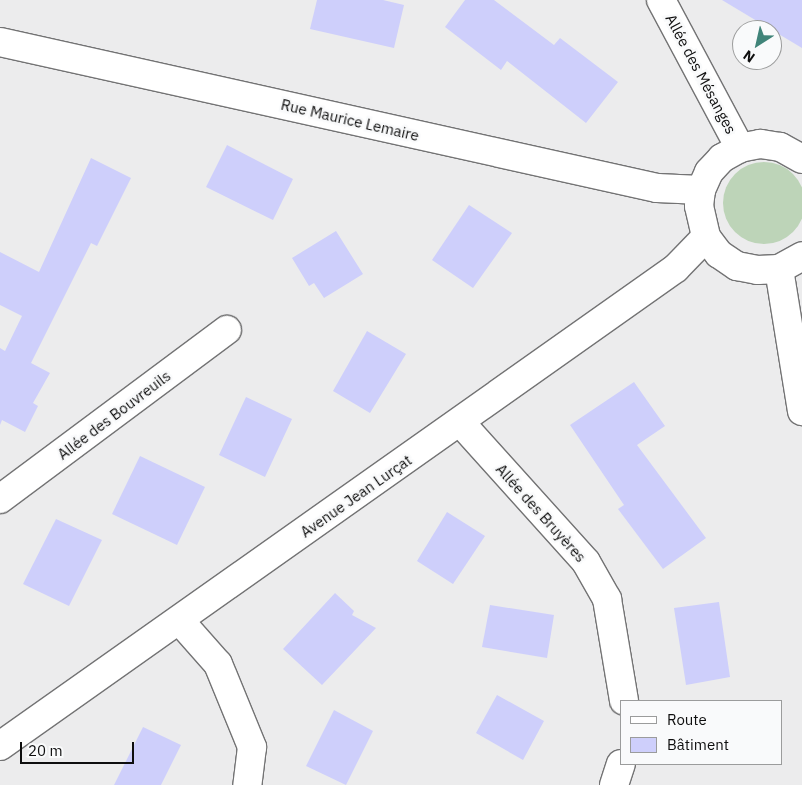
<!DOCTYPE html>
<meta charset="utf-8">
<style>
body{margin:0}
#map{position:relative;width:802px;height:785px;overflow:hidden;background:#ececed;font-family:"IBM Plex Sans",sans-serif}
div>[style]{position:absolute}
[style*='--x']{left:calc(var(--x)*1px);top:calc(var(--y)*1px);width:calc(var(--w)*1px);rotate:calc(var(--a)*1deg)}
.green>*{inset:0;background:#bdd4b8}
.round{border-radius:50%}
.building>*{inset:0;background:#cecffb}
.roads{filter:drop-shadow(1px 0 #737374) drop-shadow(-1px 0 #737374) drop-shadow(0 1px #737374) drop-shadow(0 -1px #737374)}
.street>*{height:28px;margin:-14px;padding:0 14px;transform-origin:14px;border-radius:14px;background:#fff}
span{translate:-50% -50%;white-space:nowrap;text-align:center;line-height:1.15;-webkit-text-stroke:5px #f9fafb;paint-order:stroke}
.street-label{font-size:15px;color:#0e0e0e}
.legend{position:absolute;left:620px;top:700px;width:162px;height:65px;box-sizing:border-box;background:#f9fafb;border:1px solid #9b9c9c;margin:0;padding:6px 9px;list-style:none;font-size:15px;color:#0e0e0e}
.legend li{display:flex;align-items:center;gap:10px;height:25px}
.legend b{width:25px;border:1px solid #9b9c9c}
.north{position:absolute;left:732px;top:20px;width:50px;height:50px;box-sizing:border-box;background:#f9fafb;border:1px solid #9b9c9c;border-radius:50%;rotate:215deg;font-size:14px;font-weight:700;line-height:20px;text-align:center;color:#0e0e0e}
.north::after{content:'';display:block;margin:auto;width:18px;height:22px;background:#408479;clip-path:polygon(50% 0,100% 100%,50% 72%,0 100%)}
.scale{position:absolute;left:20px;top:742px;width:114px;height:22px;box-sizing:border-box;border:2px solid #0e0e0e;border-top:0;padding-left:6px;font-size:15px;line-height:18px;white-space:nowrap;color:#0e0e0e;-webkit-text-stroke:4px #f9fafb;paint-order:stroke}
</style>
<div id="map">
<div class="green">
<div class="round" style="left:723px;top:162px;width:82px;height:82px"></div>
</div>
<div class="building">
<div style="clip-path:polygon(317px 0,383px 0,404px 5px,394px 48px,310px 29px)"></div>
<div style="clip-path:polygon(465px 0,494px 0,554px 45px,560px 38px,618px 82px,586px 123px,507px 61px,501px 70px,445px 27px)"></div>
<div style="clip-path:polygon(722px 0,802px 0,802px 48px)"></div>
<div style="clip-path:polygon(227px 145px,293px 179px,273px 220px,206px 187px)"></div>
<div style="clip-path:polygon(91px 158px,131px 178px,97px 246px,91px 243px,31px 363px,50px 373px,33px 403px,38px 406px,25px 432px,2px 420px,0 425px,0 348px,5px 351px,22px 316px,0 305px,0 252px,39px 272px)"></div>
<div style="clip-path:polygon(469px 205px,512px 233px,473px 288px,432px 260px)"></div>
<div style="clip-path:polygon(336px 231px,363px 274px,324px 298px,314px 283px,309px 286px,292px 258px)"></div>
<div style="clip-path:polygon(367px 331px,406px 354px,370px 413px,333px 391px)"></div>
<div style="clip-path:polygon(634px 382px,665px 426px,637px 445px,706px 538px,663px 569px,618px 509px,624px 505px,570px 425px)"></div>
<div style="clip-path:polygon(246px 397px,292px 419px,265px 477px,219px 455px)"></div>
<div style="clip-path:polygon(140px 456px,205px 487px,177px 545px,112px 514px)"></div>
<div style="clip-path:polygon(447px 512px,485px 536px,453px 584px,417px 561px)"></div>
<div style="clip-path:polygon(56px 519px,102px 540px,69px 606px,23px 584px)"></div>
<div style="clip-path:polygon(335px 593px,354px 611px,352px 615px,376px 628px,322px 685px,283px 649px)"></div>
<div style="clip-path:polygon(719px 602px,730px 677px,686px 685px,674px 608px)"></div>
<div style="clip-path:polygon(490px 605px,554px 615px,547px 658px,482px 647px)"></div>
<div style="clip-path:polygon(497px 695px,544px 721px,523px 760px,476px 733px)"></div>
<div style="clip-path:polygon(334px 710px,373px 731px,346px 785px,306px 766px)"></div>
<div style="clip-path:polygon(143px 727px,181px 745px,161px 785px,114px 785px)"></div>
</div>
<div class="roads">
<div class="street">
<div style="--x:661;--y:0;--w:168;--a:61.9"></div>
<div style="--x:0;--y:42;--w:673;--a:12.53"></div>
<div style="--x:657;--y:188;--w:44;--a:2.6"></div>
<div style="--x:802;--y:159;--w:25;--a:-151"></div>
<div style="--x:780;--y:147;--w:20;--a:-171"></div>
<div style="--x:760;--y:144;--w:20;--a:169"></div>
<div style="--x:740;--y:148;--w:21;--a:151"></div>
<div style="--x:722;--y:158;--w:19;--a:133"></div>
<div style="--x:709;--y:172;--w:20;--a:114"></div>
<div style="--x:701;--y:190;--w:16;--a:97"></div>
<div style="--x:699;--y:206;--w:32;--a:77"></div>
<div style="--x:706;--y:237;--w:21;--a:53"></div>
<div style="--x:719;--y:254;--w:22;--a:34"></div>
<div style="--x:737;--y:266;--w:21;--a:11"></div>
<div style="--x:758;--y:270;--w:21;--a:-3"></div>
<div style="--x:779;--y:269;--w:26;--a:-29"></div>
<div style="--x:779;--y:269;--w:144;--a:80.8"></div>
<div style="--x:460;--y:422;--w:188;--a:48"></div>
<div style="--x:586;--y:562;--w:43;--a:60.4"></div>
<div style="--x:607;--y:599;--w:103;--a:80.5"></div>
<div style="--x:0;--y:499;--w:283;--a:-36.7"></div>
<div style="--x:180;--y:621;--w:57;--a:48.5"></div>
<div style="--x:218;--y:664;--w:90;--a:67.7"></div>
<div style="--x:252;--y:747;--w:38;--a:97"></div>
<div style="--x:0;--y:746;--w:828;--a:-35.26"></div>
<div style="--x:676;--y:268;--w:43;--a:-45.9"></div>
<div style="--x:614;--y:785;--w:22;--a:-72"></div>
</div>
</div>
<div class="street-label">
<span style="left:701px;top:74px;rotate:62deg">Allée des Mésanges</span>
<span style="left:350px;top:120px;rotate:13deg">Rue Maurice Lemaire</span>
<span style="left:114px;top:415px;rotate:-37deg">Allée des Bouvreuils</span>
<span style="left:356px;top:496px;rotate:-35deg">Avenue Jean Lurçat</span>
<span style="left:541px;top:513px;rotate:48deg">Allée des Bruyères</span>
</div>
<ul class="legend">
<li><b style="height:6px;background:#fff"></b>Route</li>
<li><b style="height:14px;background:#cecffb"></b>Bâtiment</li>
</ul>
<div class="north">N</div>
<div class="scale">20 m</div>
</div>
